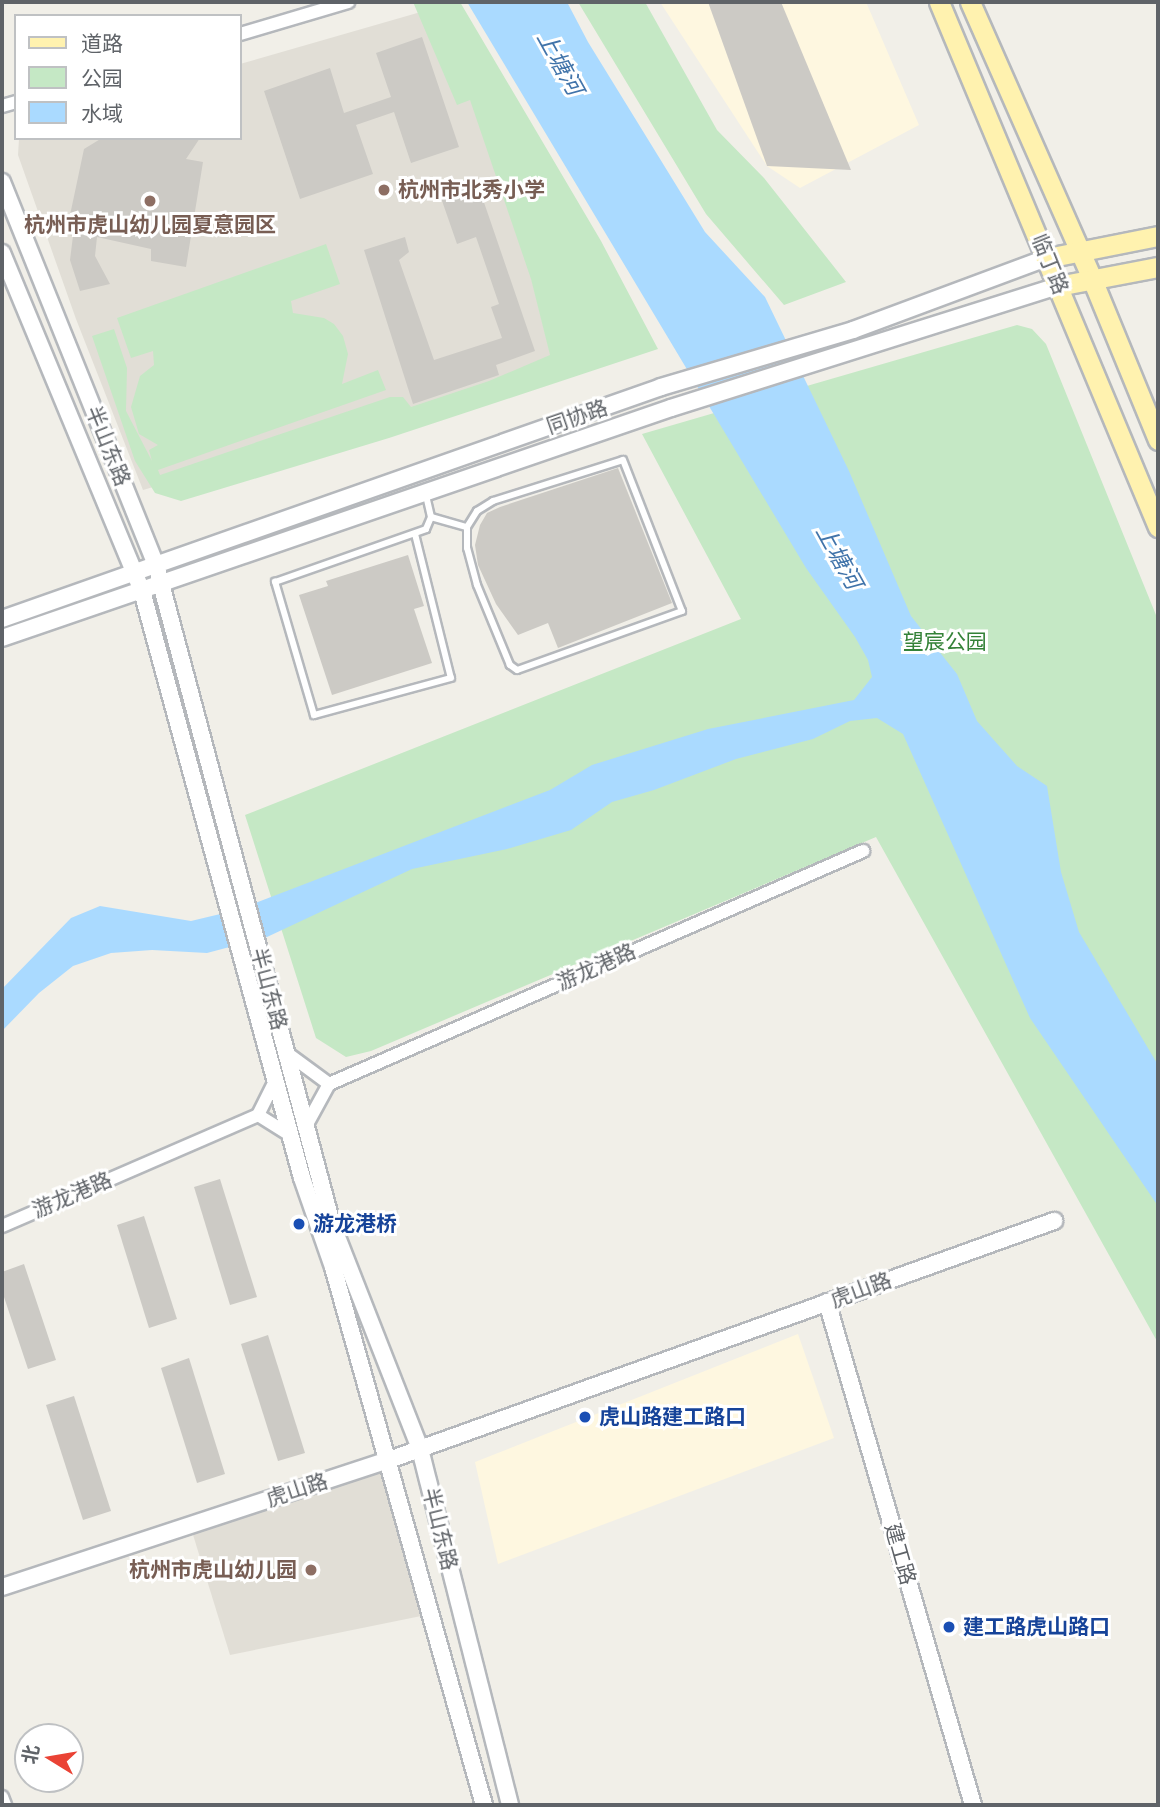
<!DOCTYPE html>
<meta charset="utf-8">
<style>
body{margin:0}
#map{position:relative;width:1160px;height:1807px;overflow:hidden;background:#f1efe8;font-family:"Archivo Narrow","Noto Sans SC",sans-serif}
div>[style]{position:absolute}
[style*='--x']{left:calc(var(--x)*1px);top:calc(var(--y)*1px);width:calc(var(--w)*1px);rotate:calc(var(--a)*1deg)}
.commercial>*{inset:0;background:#fef7e0}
.education>*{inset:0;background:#e1ded6}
.green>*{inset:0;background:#c5e8c5}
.water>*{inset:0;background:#aadaff}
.building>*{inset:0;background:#cccac5}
.roads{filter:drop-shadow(2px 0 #b5b8bc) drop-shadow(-2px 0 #b5b8bc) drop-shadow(0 2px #b5b8bc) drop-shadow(0 -2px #b5b8bc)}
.lane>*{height:6px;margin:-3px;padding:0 3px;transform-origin:3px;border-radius:3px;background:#fff}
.street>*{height:12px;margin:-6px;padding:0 6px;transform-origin:6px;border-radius:6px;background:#fff}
.secondary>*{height:16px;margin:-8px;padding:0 8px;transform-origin:8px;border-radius:8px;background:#fff}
.primary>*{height:19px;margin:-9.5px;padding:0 9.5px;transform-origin:9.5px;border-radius:9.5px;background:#fff2af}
.dots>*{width:19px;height:19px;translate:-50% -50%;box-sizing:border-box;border:4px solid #fff;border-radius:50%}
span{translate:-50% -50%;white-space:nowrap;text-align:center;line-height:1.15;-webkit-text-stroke:6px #fff;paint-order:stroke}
.education-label{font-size:21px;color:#785e54;font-weight:700}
.left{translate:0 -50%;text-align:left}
.right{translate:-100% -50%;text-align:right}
.street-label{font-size:21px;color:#5f6368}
.park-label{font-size:21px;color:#348238}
.transit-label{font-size:21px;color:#164399;font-weight:700}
.water-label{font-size:23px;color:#4174aa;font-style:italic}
.frame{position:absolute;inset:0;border:4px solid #5f6368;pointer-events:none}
.legend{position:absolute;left:14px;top:14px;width:228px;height:126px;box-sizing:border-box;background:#fff;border:2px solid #bfc1c3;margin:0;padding:9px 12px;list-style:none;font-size:21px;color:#5f6368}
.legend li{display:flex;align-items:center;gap:14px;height:35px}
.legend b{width:35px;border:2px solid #bfc1c3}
.north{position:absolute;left:14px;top:1723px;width:70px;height:70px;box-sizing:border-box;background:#fff;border:2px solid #bfc1c3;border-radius:50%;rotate:281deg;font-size:19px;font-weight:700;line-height:28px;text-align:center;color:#5f6368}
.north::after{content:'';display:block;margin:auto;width:24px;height:32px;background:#ea4335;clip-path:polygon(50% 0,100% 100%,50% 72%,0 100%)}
</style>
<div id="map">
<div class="commercial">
<div style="clip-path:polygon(660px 2px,866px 2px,919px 125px,800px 188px,767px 166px)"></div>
<div style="clip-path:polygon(798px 1334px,834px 1438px,498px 1564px,475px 1462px)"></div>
</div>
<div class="education">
<div style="clip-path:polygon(445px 5px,567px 365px,143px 490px,76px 319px,18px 155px,19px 139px,240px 138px,240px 64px)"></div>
<div style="clip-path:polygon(389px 1460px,431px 1614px,230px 1655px,190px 1525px)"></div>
</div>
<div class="green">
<div style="clip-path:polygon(413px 2px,460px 2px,601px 241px,658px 349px,389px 438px,181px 501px,155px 493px,135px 461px,92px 336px,114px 329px,127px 368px,126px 411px,152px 461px,149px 450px,158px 445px,139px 434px,131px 407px,140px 376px,154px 365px,153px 351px,131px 358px,117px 318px,326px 244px,340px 284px,291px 301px,293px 313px,324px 318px,334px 324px,343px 336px,348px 354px,342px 384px,378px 370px,386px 390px,158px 470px,160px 475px,390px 397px,403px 397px,411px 407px,489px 381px,550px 355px,531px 279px,470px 100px,457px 105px)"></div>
<div style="clip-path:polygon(578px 2px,645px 2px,717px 130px,764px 178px,846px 282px,784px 305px,706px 214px)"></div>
<div style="clip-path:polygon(1017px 325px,1032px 329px,1046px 344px,1158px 620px,1158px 1343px,876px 837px,371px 1051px,346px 1057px,316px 1038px,245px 815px,741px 619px,642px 434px)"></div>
</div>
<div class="water">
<div style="clip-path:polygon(467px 2px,567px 2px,588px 42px,705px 232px,765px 297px,849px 471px,911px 616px,957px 674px,977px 721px,1017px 766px,1047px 786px,1061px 872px,1079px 932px,1158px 1065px,1158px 1206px,1030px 1018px,903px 734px,877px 718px,850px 721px,813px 739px,736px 759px,654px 790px,612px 802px,571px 830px,507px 849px,412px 869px,267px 937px,207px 953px,152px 950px,111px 953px,73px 966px,39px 993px,2px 1031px,2px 989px,71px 918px,100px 906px,191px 921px,237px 910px,550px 790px,592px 765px,708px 729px,854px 700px,872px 677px,868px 660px,855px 637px,806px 568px)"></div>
</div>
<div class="building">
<div style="clip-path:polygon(708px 2px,781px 2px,851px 170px,767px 166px)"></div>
<div style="clip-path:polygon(422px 37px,459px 147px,411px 163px,394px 112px,356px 125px,373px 174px,300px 199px,264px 91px,330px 68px,344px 113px,391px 97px,376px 53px)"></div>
<div style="clip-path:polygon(102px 138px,200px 138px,186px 159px,203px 162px,186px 267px,151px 261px,151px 249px,97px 237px,95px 256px,110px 284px,80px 291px,70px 260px,73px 236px,66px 234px,84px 149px)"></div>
<div style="clip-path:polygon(477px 182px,535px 351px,496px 365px,499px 375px,413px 404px,364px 250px,405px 237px,409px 252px,399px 260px,434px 360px,502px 338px,491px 307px,499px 304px,476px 237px,457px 244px,440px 195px)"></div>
<div style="clip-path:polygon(618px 468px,672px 603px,558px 648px,548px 623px,518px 635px,496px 604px,478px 565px,475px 545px,480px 525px,487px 513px,500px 507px)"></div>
<div style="clip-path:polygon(408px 555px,424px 606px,414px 609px,432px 663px,332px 695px,299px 595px,328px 586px,326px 581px)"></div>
<div style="clip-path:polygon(220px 1179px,257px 1297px,230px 1305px,194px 1187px)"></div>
<div style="clip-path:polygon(144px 1216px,177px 1319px,149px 1328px,117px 1225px)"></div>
<div style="clip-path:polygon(24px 1264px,56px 1360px,28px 1369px,2px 1291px,2px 1272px)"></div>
<div style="clip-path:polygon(268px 1335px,305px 1453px,278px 1461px,241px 1344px)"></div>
<div style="clip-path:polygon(189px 1358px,225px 1474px,197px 1483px,161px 1368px)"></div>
<div style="clip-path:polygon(74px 1396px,111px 1511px,83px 1520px,46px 1405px)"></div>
</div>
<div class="roads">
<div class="lane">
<div style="--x:431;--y:517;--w:37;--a:16"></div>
<div style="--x:467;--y:527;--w:19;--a:-58"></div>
<div style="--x:477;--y:511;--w:19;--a:-32"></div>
<div style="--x:493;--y:501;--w:136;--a:-17.5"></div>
<div style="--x:623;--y:460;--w:162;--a:68.7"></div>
<div style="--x:682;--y:611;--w:175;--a:160.3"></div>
<div style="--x:517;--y:670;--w:9;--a:-144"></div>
<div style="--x:510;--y:665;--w:87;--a:-112.4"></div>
<div style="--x:477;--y:585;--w:38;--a:-105"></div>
<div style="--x:467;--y:548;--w:21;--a:-90"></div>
<div style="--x:415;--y:534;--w:148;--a:76"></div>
<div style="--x:451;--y:678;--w:142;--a:164.9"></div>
<div style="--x:314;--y:715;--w:139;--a:-106.3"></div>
<div style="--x:275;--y:582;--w:160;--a:-19.3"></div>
<div style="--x:426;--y:529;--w:13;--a:-67"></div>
<div style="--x:431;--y:517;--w:23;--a:-103"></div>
</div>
<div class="street">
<div style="--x:240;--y:34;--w:113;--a:-16.5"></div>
<div style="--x:2;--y:106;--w:15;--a:-16"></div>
<div style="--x:287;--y:1053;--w:52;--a:36.4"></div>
<div style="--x:258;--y:1115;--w:38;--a:32"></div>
<div style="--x:306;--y:1126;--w:48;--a:-61.3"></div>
<div style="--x:329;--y:1084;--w:583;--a:-23.57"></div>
<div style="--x:2;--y:1226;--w:279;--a:-23.4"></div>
<div style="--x:258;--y:1115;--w:40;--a:-63.4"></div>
<div style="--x:2;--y:1797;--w:9;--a:69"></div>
</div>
<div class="secondary">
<div style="--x:2;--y:182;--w:413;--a:68.1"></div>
<div style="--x:156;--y:565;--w:682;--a:75.05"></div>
<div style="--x:332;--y:1224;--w:242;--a:68.6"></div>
<div style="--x:420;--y:1449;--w:367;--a:75.8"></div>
<div style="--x:2;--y:253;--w:366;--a:67.5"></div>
<div style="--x:142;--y:591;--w:608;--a:74.75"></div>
<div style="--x:302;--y:1178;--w:94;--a:70.8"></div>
<div style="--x:333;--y:1267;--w:559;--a:74.32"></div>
<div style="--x:2;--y:619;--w:699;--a:-19.39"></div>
<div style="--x:661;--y:387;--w:200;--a:-16.5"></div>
<div style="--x:853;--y:330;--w:207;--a:-20.4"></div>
<div style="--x:2;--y:638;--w:707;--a:-18.97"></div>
<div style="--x:671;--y:408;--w:406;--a:-17.5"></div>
<div style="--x:827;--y:1302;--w:524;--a:73.81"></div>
<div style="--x:2;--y:1587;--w:407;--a:-18.2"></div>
<div style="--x:389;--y:1460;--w:707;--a:-19.77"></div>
</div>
<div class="primary">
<div style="--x:939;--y:2;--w:569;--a:67.36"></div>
<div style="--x:970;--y:2;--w:303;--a:66.2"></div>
<div style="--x:1092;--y:279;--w:174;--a:67.7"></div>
<div style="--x:1047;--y:258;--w:113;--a:-11.2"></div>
<div style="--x:1058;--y:286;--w:102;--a:-10.8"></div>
</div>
</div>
<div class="dots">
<div style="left:384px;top:190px;background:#8d6e63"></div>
<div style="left:150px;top:201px;background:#8d6e63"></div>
<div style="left:299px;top:1224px;background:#1a4fb4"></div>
<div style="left:585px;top:1417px;background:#1a4fb4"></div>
<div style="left:311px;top:1570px;background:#8d6e63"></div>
<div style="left:949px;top:1627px;background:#1a4fb4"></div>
</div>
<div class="education-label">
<span class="left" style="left:398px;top:190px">杭州市北秀小学</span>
<span style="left:150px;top:225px">杭州市虎山幼儿园夏意园区</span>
<span class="right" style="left:297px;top:1570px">杭州市虎山幼儿园</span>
</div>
<div class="street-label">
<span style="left:1050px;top:264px;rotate:68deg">临丁路</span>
<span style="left:577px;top:417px;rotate:-19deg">同协路</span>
<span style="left:108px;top:446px;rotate:68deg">半山东路</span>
<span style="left:596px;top:967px;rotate:-24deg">游龙港路</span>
<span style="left:269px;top:989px;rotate:75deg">半山东路</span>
<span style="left:72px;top:1195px;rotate:-23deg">游龙港路</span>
<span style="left:861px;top:1290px;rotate:-20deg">虎山路</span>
<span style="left:297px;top:1490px;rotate:-18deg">虎山路</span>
<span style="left:440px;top:1529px;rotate:76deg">半山东路</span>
<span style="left:900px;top:1554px;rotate:74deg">建工路</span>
</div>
<div class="park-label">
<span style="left:945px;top:642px">望宸公园</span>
</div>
<div class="transit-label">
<span class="left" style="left:313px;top:1224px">游龙港桥</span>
<span class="left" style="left:599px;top:1417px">虎山路建工路口</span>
<span class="left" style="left:963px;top:1627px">建工路虎山路口</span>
</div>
<div class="water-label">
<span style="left:560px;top:63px;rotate:61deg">上塘河</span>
<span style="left:839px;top:557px;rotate:61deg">上塘河</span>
</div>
<div class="frame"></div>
<ul class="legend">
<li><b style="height:9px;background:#fff2af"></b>道路</li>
<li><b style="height:19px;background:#c5e8c5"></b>公园</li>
<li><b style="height:19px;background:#aadaff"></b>水域</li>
</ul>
<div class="north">北</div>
</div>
